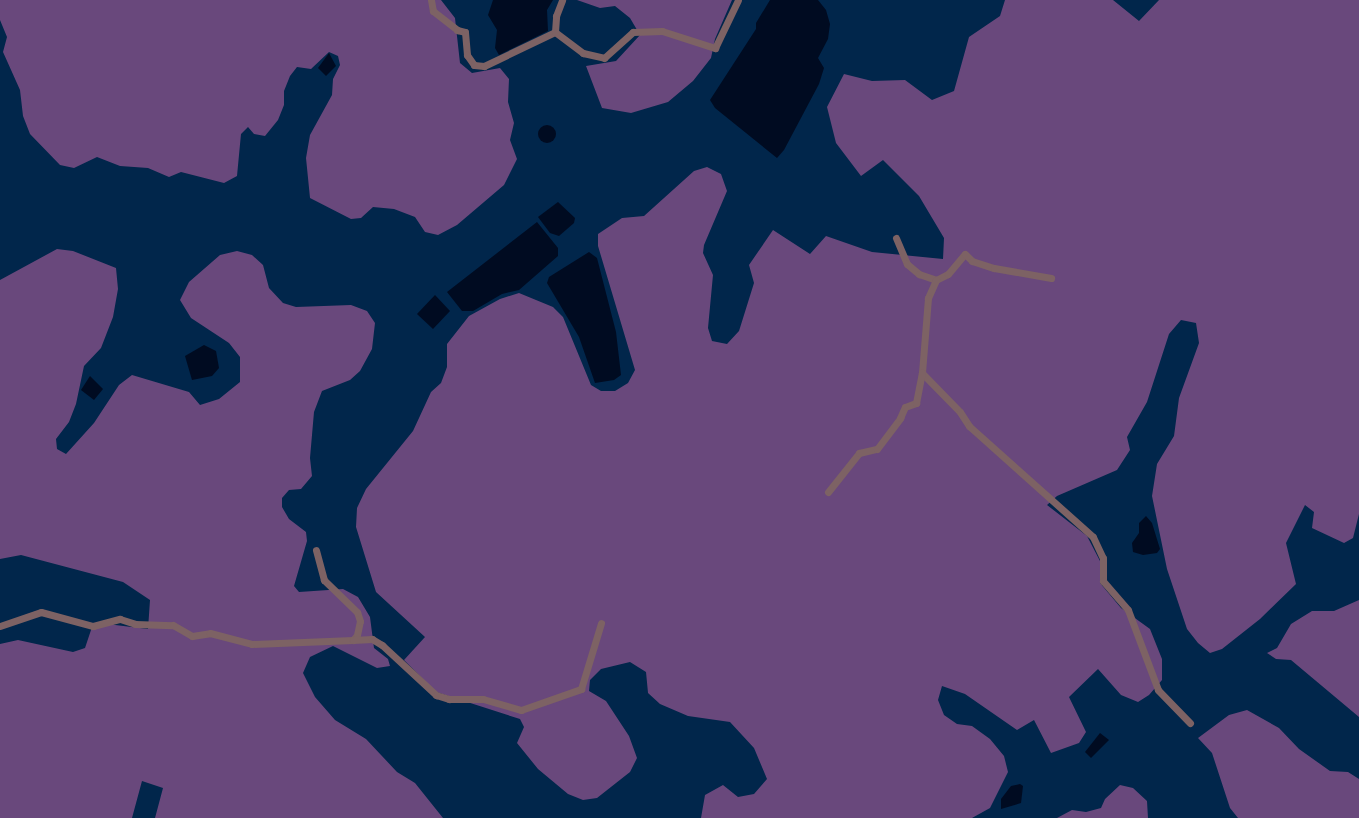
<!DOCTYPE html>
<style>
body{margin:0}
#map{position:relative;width:1359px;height:818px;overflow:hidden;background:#01264b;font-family:"Fira Sans",sans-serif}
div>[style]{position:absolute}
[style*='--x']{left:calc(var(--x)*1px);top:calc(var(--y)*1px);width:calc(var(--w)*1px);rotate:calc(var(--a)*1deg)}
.forest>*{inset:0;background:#69487c}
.water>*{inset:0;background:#000b21}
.round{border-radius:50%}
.street>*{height:7px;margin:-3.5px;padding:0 3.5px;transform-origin:3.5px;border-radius:3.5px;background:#7d6264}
span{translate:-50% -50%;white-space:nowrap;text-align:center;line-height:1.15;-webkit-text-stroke:4px #021c39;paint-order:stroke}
</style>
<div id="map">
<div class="forest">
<div style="clip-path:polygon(0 0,441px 0,455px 18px,460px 63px,472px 73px,500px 68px,509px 79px,508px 102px,514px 123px,510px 140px,517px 159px,504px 185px,457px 225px,438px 235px,425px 232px,415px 217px,394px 209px,373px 207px,361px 218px,351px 219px,310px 198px,306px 158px,310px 135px,332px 95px,333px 79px,340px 65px,338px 56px,329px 52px,311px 69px,297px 67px,290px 76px,284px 91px,284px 105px,278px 120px,265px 136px,254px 134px,248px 127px,241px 134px,237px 176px,224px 183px,181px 172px,169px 177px,148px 168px,120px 166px,97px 157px,74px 168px,60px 165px,30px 134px,23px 116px,20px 90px,3px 52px,7px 37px,0 20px)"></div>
<div style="clip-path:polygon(577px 0,732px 0,715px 39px,711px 58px,693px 81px,668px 102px,631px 113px,602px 108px,586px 66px,616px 61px,640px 35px,630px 18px,615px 6px,600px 8px)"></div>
<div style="clip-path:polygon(1005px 0,1113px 0,1139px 21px,1159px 0,1359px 0,1359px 514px,1353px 538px,1344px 543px,1312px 528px,1314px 512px,1305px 505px,1286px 543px,1296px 584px,1260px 619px,1222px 649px,1210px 653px,1198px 643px,1187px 629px,1167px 569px,1152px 496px,1157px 464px,1174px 436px,1179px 398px,1199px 343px,1196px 323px,1181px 320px,1169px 334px,1147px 402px,1127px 437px,1130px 450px,1117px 470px,1057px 496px,1047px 505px,1087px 536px,1100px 561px,1100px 583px,1121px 608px,1150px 629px,1162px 659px,1162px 680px,1149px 695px,1138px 702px,1121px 695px,1098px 669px,1069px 697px,1086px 732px,1079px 743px,1051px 753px,1034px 720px,1017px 730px,965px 694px,942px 686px,938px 700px,944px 715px,957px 724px,972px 726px,990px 739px,1004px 756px,1008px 772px,990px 808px,972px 818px,701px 818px,705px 795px,723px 785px,738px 797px,754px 794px,767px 779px,754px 748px,730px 722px,688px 716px,660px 704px,648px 693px,646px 672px,630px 662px,601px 669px,590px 680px,589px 691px,606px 701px,629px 736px,637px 758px,630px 772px,597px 798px,583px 800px,568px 794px,538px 769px,517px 743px,524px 727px,520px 719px,436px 692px,404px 660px,425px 637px,376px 592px,356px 527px,357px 508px,366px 489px,413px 431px,431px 392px,441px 383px,447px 367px,447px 344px,469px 316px,500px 299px,519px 293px,553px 307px,563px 317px,591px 385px,601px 391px,615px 391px,628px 383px,635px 370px,598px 246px,598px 234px,622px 218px,644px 216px,694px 171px,707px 167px,721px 174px,727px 191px,704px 245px,703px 253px,713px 275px,708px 328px,712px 341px,727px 344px,739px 331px,754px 283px,749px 265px,773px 230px,810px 254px,826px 236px,872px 252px,943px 259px,944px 238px,919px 196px,883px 160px,861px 176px,836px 143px,827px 107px,844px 74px,872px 81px,905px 80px,932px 100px,954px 91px,969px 37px,1000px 16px)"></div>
<div style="clip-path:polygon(57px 249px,73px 251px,116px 268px,118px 289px,113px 317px,101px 348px,84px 366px,76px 404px,69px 422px,56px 439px,57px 449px,66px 454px,94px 423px,119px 385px,132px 375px,189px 392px,200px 405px,219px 399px,240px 382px,240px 357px,229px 343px,191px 318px,180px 300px,189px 282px,220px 255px,237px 251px,252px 255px,263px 265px,269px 288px,283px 303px,296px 307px,351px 305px,367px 311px,375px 323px,372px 349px,360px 371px,350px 380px,322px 391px,314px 412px,310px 458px,312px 476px,301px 489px,289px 490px,282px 498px,282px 507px,289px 519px,306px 532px,307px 541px,294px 586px,299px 592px,343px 589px,358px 597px,370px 617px,374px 648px,388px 659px,390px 666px,377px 668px,333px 646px,310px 657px,303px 673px,315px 697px,335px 720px,366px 739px,397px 772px,415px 783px,443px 818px,155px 818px,163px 788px,142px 781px,132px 818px,0 818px,0 644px,18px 640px,73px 652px,85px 648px,91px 630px,107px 624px,148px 629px,150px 600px,123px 582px,21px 555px,0 559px,0 280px)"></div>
<div style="clip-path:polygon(1359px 600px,1359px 717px,1291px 660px,1276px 659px,1267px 653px,1277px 648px,1291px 624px,1312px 611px,1334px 611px)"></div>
<div style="clip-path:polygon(1247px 710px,1279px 728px,1299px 749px,1330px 771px,1348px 772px,1359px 779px,1359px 818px,1238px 818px,1230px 808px,1212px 753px,1198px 738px,1229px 715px)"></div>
<div style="clip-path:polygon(1120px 785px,1133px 788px,1147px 801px,1148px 818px,1057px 818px,1072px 810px,1086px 812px,1101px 808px,1105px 799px)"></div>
</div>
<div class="water">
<div style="clip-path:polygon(493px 0,553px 0,547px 10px,548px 31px,499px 55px,495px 48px,497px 30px,488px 15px)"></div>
<div style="clip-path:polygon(770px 0,818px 0,826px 10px,830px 24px,828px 39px,818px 58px,824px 68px,819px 84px,784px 150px,777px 158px,715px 108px,710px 100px,756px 29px,756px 23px)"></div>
<div style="clip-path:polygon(329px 53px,336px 66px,326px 76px,318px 68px)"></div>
<div class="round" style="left:538px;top:125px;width:18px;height:18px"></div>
<div style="clip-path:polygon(558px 202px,575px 218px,574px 223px,559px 236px,550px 233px,538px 217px)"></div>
<div style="clip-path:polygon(537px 222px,558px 248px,558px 256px,519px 290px,502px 294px,473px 311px,462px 311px,447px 292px)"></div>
<div style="clip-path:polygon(589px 252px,597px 258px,616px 332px,621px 375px,614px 380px,595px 383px,579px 337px,547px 283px,549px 277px)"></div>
<div style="clip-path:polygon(435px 295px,450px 311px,433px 329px,417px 314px)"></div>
<div style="clip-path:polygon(204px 345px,216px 351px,219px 368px,212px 376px,192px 380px,185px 356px)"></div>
<div style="clip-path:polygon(90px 376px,103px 389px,94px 400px,81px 390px)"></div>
<div style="clip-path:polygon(1146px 516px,1152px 523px,1160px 549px,1157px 553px,1143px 555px,1133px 552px,1132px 543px,1139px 533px,1139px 523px)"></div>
<div style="clip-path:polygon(1100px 733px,1109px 740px,1091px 758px,1085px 752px)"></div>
<div style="clip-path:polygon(1020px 784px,1023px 786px,1021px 803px,1001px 809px,1001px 799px,1011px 786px)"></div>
</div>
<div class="street">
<div style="--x:431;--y:0;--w:11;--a:80"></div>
<div style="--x:433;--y:11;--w:31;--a:38"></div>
<div style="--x:457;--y:30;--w:8;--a:14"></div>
<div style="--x:465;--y:32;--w:23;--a:85"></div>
<div style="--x:467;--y:55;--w:12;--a:55"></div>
<div style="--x:474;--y:65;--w:10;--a:6"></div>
<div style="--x:484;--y:66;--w:79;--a:-25.6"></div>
<div style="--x:555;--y:32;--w:16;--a:-86"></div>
<div style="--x:556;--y:16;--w:17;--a:-69"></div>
<div style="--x:555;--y:32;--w:35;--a:37"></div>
<div style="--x:583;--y:53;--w:22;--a:13"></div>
<div style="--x:604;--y:58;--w:39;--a:-42"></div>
<div style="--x:633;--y:32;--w:29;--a:-2"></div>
<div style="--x:662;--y:31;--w:56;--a:17.8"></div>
<div style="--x:715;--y:48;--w:53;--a:-64.4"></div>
<div style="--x:896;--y:238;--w:28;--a:67"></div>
<div style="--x:907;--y:264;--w:16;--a:40"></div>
<div style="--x:919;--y:274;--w:18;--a:19"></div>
<div style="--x:936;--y:280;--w:13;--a:-27"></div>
<div style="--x:948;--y:274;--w:26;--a:-50"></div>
<div style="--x:965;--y:254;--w:10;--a:45"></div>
<div style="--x:972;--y:261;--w:23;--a:18"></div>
<div style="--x:994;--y:268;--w:58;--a:10"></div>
<div style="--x:936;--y:280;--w:20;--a:114"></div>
<div style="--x:928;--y:298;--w:75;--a:94.6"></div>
<div style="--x:922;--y:373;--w:54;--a:45.7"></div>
<div style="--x:960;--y:412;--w:17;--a:57"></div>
<div style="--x:969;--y:426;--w:166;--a:41.8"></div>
<div style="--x:1093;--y:537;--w:23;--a:65"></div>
<div style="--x:1103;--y:558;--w:23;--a:90"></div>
<div style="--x:1103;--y:581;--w:38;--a:49"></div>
<div style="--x:1128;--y:610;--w:85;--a:69.4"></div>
<div style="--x:1158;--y:690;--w:46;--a:45.9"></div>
<div style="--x:828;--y:492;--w:50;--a:-51.5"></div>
<div style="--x:859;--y:453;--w:18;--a:-13"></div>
<div style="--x:877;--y:449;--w:39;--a:-53"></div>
<div style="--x:900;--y:418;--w:12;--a:-66"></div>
<div style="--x:905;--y:407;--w:12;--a:-20"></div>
<div style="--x:916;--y:403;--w:31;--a:-79"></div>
<div style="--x:0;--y:626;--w:43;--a:-18.9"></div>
<div style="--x:41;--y:612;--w:54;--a:15.1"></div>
<div style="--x:93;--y:626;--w:28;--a:-15"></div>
<div style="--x:120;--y:619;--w:16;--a:18"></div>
<div style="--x:135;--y:624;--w:38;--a:2"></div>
<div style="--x:173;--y:625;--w:22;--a:30"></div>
<div style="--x:192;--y:636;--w:18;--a:-9"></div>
<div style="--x:210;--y:633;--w:43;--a:14.7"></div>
<div style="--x:252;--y:644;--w:101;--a:-2.3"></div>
<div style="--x:353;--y:640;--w:6;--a:-51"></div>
<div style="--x:357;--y:635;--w:14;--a:-78"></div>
<div style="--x:360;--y:621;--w:9;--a:-108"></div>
<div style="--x:357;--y:612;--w:46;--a:-135.9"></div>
<div style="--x:324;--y:580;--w:31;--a:-105"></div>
<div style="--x:353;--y:640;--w:19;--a:-3"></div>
<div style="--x:372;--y:639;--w:12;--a:31"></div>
<div style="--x:382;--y:645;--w:74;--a:42.8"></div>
<div style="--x:436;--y:695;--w:14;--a:17"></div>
<div style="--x:449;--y:699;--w:34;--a:0"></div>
<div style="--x:483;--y:699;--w:40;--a:16"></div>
<div style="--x:521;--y:710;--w:64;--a:-19.3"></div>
<div style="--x:581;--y:689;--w:69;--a:-73.1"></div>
</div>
</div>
